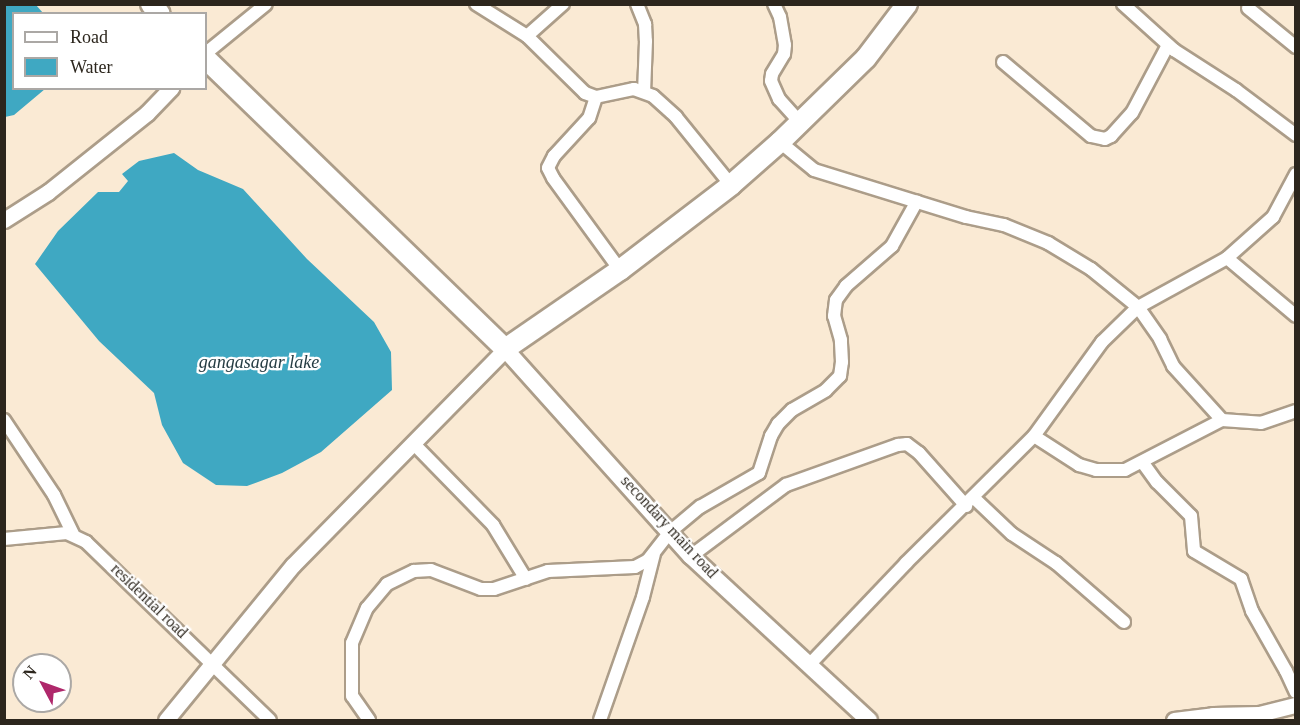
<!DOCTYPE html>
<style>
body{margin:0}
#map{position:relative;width:1300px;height:725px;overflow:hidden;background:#faead4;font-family:"Times New Roman",serif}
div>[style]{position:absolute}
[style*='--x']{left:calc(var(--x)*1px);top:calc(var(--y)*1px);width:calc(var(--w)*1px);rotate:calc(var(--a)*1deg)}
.water>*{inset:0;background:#3fa8c2}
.roads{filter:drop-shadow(2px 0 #ac9d89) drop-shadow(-2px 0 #ac9d89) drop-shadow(0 2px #ac9d89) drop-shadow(0 -2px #ac9d89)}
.minor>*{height:12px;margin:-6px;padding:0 6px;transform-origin:6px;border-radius:6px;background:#fff}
.tertiary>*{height:15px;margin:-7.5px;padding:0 7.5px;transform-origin:7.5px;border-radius:7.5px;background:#fff}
.secondary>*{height:16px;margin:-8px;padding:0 8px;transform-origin:8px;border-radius:8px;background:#fff}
.primary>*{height:20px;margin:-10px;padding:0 10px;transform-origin:10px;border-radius:10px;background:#fff}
span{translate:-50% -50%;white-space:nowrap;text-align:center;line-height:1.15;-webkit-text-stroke:4.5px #fff;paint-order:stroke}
.street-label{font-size:16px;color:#2c261d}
.water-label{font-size:18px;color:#253c43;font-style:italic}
.frame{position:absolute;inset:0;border:6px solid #2c261d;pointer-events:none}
.legend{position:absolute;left:12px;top:12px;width:195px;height:78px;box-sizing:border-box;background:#fff;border:2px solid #aba8a5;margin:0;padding:8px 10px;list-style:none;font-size:18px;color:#2c261d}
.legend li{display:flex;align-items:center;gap:12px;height:30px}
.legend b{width:30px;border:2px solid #aba8a5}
.north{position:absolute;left:12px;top:653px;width:60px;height:60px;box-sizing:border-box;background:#fff;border:2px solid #aba8a5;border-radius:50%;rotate:311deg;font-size:16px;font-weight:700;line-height:24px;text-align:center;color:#2c261d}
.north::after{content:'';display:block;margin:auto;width:21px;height:27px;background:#af286b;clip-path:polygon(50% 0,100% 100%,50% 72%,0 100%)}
</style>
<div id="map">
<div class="water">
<div style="clip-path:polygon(5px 4px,36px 5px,43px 13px,14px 14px,14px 88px,45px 89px,14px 115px,5px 117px)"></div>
<div style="clip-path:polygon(174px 153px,198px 170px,243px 189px,307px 259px,374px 322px,391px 352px,392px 390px,321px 452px,282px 473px,247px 486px,216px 485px,183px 463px,162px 425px,154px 393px,99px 341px,35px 264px,58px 231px,98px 192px,119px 192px,128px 181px,122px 174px,139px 161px)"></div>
</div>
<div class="roads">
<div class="minor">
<div style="--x:476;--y:4;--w:60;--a:32.1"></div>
<div style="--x:527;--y:36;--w:81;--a:44.5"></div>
<div style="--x:585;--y:93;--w:12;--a:20"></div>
<div style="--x:596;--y:97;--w:39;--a:-12"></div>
<div style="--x:634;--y:89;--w:20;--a:20"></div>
<div style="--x:653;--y:96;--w:31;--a:42"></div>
<div style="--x:676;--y:117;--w:87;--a:51"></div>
<div style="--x:637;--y:4;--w:22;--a:68"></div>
<div style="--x:645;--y:24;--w:17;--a:87"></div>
<div style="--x:646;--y:41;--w:51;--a:92.2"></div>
<div style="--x:774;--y:4;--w:14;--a:65"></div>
<div style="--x:780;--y:17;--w:28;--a:80"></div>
<div style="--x:785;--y:45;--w:9;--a:96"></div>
<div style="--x:784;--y:54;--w:23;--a:121"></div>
<div style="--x:772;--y:74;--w:7;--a:98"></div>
<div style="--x:771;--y:81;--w:20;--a:66"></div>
<div style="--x:779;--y:99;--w:31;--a:48"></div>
<div style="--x:1123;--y:4;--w:69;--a:42"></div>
<div style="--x:1174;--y:50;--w:74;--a:32.8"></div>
<div style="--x:1236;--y:90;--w:75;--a:36.9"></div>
<div style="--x:1248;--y:8;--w:62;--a:39.1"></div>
<div style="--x:527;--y:36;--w:48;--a:-41.6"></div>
<div style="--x:206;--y:53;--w:77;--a:-39.2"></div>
<div style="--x:1003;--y:62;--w:115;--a:40.1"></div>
<div style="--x:1091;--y:136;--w:14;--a:12"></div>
<div style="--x:1105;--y:139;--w:7;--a:-27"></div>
<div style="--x:1111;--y:136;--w:31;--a:-48"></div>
<div style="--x:1132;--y:113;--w:77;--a:-62.1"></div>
<div style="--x:596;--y:97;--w:22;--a:108"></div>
<div style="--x:589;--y:118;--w:52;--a:132.6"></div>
<div style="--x:554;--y:156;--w:13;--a:117"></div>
<div style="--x:548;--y:168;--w:11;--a:63"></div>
<div style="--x:553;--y:178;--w:114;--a:53.9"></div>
<div style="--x:780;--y:142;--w:44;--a:39.5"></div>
<div style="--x:814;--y:170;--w:159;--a:17.2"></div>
<div style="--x:966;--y:217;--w:39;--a:12"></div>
<div style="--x:1004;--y:225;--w:48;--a:22.2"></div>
<div style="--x:1048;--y:243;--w:50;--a:31.2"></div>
<div style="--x:1091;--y:269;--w:60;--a:39"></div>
<div style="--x:1138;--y:307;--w:39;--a:55"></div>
<div style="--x:1160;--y:339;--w:30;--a:64"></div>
<div style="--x:1173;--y:366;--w:73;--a:47.8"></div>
<div style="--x:1296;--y:174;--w:49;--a:118.1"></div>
<div style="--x:1273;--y:217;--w:62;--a:138.3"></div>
<div style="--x:1227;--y:258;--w:90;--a:40"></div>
<div style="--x:4;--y:420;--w:90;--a:56.3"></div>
<div style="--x:54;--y:495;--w:43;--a:64"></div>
<div style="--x:1034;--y:436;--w:54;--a:32.8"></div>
<div style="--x:1079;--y:465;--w:18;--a:16"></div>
<div style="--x:1096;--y:470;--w:29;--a:0"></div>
<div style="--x:1125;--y:470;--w:109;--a:-27.3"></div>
<div style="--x:1222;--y:420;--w:39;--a:4"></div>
<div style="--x:1261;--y:423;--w:37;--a:-19"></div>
<div style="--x:413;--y:443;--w:115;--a:45.7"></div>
<div style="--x:493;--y:525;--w:63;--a:58.6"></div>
<div style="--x:1143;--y:463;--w:24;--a:54"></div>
<div style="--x:1157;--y:482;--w:48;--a:45"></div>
<div style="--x:1191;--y:516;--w:35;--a:85"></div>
<div style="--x:1194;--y:551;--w:55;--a:30.8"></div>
<div style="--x:1241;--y:579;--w:34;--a:71"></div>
<div style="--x:1252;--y:611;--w:69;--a:60.5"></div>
<div style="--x:1286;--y:671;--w:23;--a:65"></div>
<div style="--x:974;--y:498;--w:52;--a:43.5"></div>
<div style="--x:1012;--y:534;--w:53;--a:33.4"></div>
<div style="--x:1056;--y:563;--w:90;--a:40.9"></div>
<div style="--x:4;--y:539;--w:63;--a:-5.4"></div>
<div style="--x:67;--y:533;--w:21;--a:25"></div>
<div style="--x:86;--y:542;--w:256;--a:44.1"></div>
<div style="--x:691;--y:556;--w:119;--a:-36.8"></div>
<div style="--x:786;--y:485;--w:119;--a:-19.7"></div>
<div style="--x:898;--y:445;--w:9;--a:-6"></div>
<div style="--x:907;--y:444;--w:15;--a:37"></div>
<div style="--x:919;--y:453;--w:71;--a:48.4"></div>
<div style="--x:809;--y:665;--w:141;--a:-46.4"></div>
<div style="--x:906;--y:563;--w:180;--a:-44.8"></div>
<div style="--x:1034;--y:436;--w:116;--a:-54.1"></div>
<div style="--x:1102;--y:342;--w:50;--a:-44.2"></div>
<div style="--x:1138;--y:307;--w:102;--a:-28.8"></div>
<div style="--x:369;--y:720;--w:29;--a:-125"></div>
<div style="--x:352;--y:696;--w:53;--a:-90"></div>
<div style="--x:352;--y:643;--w:38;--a:-67"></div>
<div style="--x:367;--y:608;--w:31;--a:-50"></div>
<div style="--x:387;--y:584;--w:30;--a:-26"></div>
<div style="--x:414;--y:571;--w:17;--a:-3"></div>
<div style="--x:431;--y:570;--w:53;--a:20.8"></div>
<div style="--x:481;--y:589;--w:13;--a:0"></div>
<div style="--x:494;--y:589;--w:57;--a:-18.4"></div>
<div style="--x:548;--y:571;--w:87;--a:-2.6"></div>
<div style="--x:635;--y:567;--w:15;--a:-28"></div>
<div style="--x:648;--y:560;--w:37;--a:-52"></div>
<div style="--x:671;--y:531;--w:38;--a:-40"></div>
<div style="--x:700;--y:507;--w:68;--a:-30"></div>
<div style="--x:759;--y:473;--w:39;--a:-72"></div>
<div style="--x:771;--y:436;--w:14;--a:-60"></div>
<div style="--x:778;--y:424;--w:20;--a:-45"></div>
<div style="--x:792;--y:410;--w:39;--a:-30"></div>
<div style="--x:826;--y:390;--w:20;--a:-45"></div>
<div style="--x:840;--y:376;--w:14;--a:-82"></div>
<div style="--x:842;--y:362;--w:22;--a:-93"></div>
<div style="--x:841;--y:340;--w:25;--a:-106"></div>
<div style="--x:834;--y:316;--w:16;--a:-83"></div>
<div style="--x:836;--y:300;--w:17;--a:-54"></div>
<div style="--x:846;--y:286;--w:61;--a:-41"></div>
<div style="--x:892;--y:246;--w:51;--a:-60.9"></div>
<div style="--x:600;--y:720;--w:130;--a:-70.7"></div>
<div style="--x:643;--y:597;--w:44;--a:-75.7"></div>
</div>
<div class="tertiary">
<div style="--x:4;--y:220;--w:52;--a:-32.5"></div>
<div style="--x:48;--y:192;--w:127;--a:-38.6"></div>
<div style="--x:147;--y:113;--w:35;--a:-46"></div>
<div style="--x:166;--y:720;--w:200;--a:-50.7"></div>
<div style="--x:293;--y:565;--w:303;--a:-45.5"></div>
<div style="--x:1174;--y:720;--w:39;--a:-7"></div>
<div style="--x:1213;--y:715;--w:46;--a:-1.2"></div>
<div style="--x:1259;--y:714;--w:38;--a:-14"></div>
</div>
<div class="secondary">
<div style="--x:505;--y:349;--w:278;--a:48.1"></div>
<div style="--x:691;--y:556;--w:242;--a:42.7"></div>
</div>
<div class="primary">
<div style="--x:151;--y:4;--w:13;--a:48"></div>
<div style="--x:206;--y:59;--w:417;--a:44.1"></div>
<div style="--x:505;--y:349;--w:140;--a:-34.5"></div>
<div style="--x:620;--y:270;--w:140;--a:-37.4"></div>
<div style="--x:731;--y:185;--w:65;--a:-41.3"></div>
<div style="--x:780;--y:142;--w:120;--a:-44.3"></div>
<div style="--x:866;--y:58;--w:68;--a:-52.8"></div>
</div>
</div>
<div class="street-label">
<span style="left:669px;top:527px;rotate:47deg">secondary main road</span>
<span style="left:149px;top:601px;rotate:44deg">residential road</span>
</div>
<div class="water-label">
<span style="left:259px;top:362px">gangasagar lake</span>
</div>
<div class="frame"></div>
<ul class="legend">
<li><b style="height:8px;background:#fff"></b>Road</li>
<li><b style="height:16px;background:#3fa8c2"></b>Water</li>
</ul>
<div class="north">N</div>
</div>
